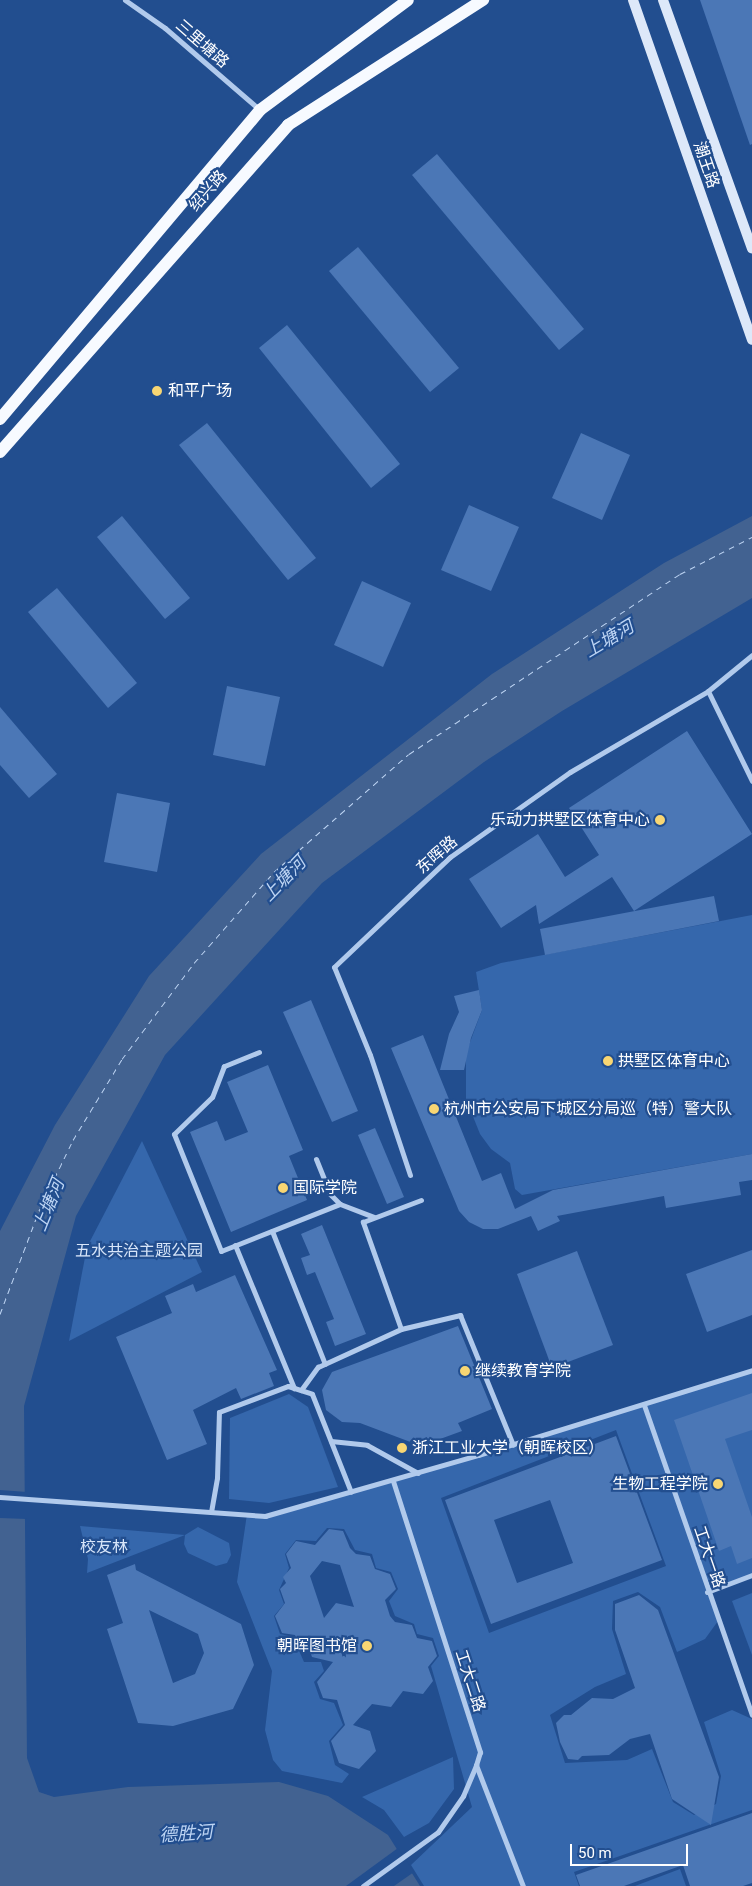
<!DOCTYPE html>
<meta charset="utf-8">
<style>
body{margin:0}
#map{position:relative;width:752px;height:1886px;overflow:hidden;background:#224e8f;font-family:Roboto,"Noto Sans SC",sans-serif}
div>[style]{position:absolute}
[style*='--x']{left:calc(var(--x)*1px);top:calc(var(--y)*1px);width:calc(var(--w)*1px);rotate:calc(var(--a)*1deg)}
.green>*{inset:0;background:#3567ac}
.water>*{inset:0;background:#426291}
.pier>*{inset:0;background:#224e8f}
.ferry>*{height:1px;margin-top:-0.5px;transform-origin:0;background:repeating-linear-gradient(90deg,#bdd4f3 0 6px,transparent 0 11px)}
.building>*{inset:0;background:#4b77b6}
.street>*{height:5px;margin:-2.5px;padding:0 2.5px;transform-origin:2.5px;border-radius:2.5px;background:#b1caec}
.secondary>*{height:10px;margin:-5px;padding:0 5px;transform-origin:5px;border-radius:5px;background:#dde8f9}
.primary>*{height:12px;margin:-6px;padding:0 6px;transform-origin:6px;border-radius:6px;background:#f7faff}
.dots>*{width:14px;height:14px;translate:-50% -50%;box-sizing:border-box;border:2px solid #224e8f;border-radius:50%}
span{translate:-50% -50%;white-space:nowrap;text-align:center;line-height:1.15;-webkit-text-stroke:4.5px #224e8f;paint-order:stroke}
.street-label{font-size:16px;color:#fff}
.poi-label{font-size:16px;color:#fff}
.left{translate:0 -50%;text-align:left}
.right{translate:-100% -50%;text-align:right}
.park-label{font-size:16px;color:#d7e5f9}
.water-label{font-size:18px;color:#bdd4f3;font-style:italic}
.scale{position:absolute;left:570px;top:1844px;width:118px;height:22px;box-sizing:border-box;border:2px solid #fff;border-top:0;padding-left:6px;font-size:15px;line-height:18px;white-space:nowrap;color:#fff;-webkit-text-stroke:4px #224e8f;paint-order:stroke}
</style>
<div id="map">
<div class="green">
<div style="clip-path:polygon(752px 915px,752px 1154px,522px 1195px,515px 1189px,510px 1163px,491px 1149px,480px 1134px,466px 1099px,466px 1053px,482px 1010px,476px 972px,501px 963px)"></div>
<div style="clip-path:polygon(142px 1141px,202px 1272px,69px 1341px,87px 1247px)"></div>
<div style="clip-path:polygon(evenodd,752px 1370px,752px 1575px,707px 1592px,718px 1621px,705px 1639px,677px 1652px,660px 1607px,638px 1592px,613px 1601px,612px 1629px,626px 1674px,595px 1687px,550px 1715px,565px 1763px,627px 1760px,652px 1749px,673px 1802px,694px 1815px,716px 1804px,721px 1776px,704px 1722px,732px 1710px,752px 1719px,752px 1810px,574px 1872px,579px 1886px,424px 1886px,411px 1865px,472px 1807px,431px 1666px,439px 1656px,433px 1638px,417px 1634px,414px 1624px,395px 1616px,389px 1601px,398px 1589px,391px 1572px,376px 1568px,372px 1554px,355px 1550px,344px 1529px,327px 1528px,316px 1541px,296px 1540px,285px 1554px,289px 1568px,279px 1590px,284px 1604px,274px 1616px,280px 1634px,293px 1637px,304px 1662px,321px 1662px,324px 1671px,314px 1682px,320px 1699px,334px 1703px,343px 1725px,329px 1741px,335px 1765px,349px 1774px,342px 1783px,282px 1771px,273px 1760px,265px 1730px,272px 1671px,237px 1582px,247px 1514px,265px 1516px,393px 1481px,752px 1370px,616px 1430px,666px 1566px,489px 1633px,441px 1498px,616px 1430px)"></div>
<div style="clip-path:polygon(289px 1394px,308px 1407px,338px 1487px,269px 1503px,229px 1499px,230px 1418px)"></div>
<div style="clip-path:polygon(80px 1526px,185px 1535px,198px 1527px,229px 1543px,231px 1555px,227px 1563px,216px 1566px,188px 1553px,184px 1544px,185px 1535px,87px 1573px,88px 1559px)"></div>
<div style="clip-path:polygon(752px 1593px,752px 1655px,732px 1601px)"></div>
<div style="clip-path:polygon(453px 1757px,454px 1789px,429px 1823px,404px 1837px,384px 1810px,362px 1797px)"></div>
<div style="clip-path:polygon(680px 1869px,686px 1886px,635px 1886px)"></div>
</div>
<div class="water">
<div style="clip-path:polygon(752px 516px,752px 598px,562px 711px,484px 762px,322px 883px,165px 1055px,76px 1216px,24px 1406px,27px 1758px,39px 1792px,54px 1797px,128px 1787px,279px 1782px,328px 1796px,388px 1835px,420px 1886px,0 1886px,0 1231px,55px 1125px,149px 976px,261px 854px,492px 674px,664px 563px)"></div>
</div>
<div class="pier">
<div style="clip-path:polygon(0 1490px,27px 1492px,27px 1519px,0 1518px)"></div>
<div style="clip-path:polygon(398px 1848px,414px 1872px,394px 1886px,346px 1886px)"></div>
</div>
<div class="ferry">
<div style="--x:0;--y:1314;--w:113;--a:-69.3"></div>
<div style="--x:40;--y:1208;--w:76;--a:-64.1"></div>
<div style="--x:73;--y:1140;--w:95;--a:-58.8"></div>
<div style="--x:122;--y:1059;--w:120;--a:-53.1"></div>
<div style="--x:194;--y:963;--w:121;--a:-48.7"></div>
<div style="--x:274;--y:872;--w:179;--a:-41.2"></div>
<div style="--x:409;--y:754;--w:325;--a:-33.6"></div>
<div style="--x:680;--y:574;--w:81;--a:-27.2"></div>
</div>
<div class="building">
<div style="clip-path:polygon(700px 0,752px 0,752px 144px,750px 145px)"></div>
<div style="clip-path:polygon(437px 154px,584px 329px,559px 350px,412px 175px)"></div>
<div style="clip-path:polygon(358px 247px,459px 368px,430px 392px,329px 271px)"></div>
<div style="clip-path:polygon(287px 325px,400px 464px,371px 488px,259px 348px)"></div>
<div style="clip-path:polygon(207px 423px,316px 558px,288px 580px,179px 445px)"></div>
<div style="clip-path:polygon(581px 433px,630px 455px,602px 520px,552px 498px)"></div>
<div style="clip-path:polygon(469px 505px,519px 527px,491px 591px,441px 570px)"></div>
<div style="clip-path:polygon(122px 516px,190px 598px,165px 619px,97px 537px)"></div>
<div style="clip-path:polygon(362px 581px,411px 603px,383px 667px,334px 645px)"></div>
<div style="clip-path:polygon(57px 588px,137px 683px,108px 708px,28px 612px)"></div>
<div style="clip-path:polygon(227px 686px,280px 697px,265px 766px,213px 755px)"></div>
<div style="clip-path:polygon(0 707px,57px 774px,29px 798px,0 765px)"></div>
<div style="clip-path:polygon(687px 731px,752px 834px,634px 911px,612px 877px,539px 924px,536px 905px,501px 928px,469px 879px,538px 834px,565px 877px,599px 855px,569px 808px)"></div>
<div style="clip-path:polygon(117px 793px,170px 803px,157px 872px,104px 862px)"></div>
<div style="clip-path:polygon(714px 896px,719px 921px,545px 955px,540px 929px)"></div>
<div style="clip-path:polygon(479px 990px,482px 1010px,471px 1038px,464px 1070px,440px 1070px,449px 1034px,459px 1012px,454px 996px)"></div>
<div style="clip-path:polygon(311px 1000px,358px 1111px,332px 1122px,283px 1012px)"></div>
<div style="clip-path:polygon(423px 1035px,482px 1181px,501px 1173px,515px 1209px,553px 1190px,752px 1154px,752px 1180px,739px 1182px,741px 1195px,666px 1208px,664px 1196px,557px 1216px,560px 1221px,538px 1231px,531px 1216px,498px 1229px,483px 1229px,469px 1222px,459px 1211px,391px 1048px)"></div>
<div style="clip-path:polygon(268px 1065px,303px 1150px,289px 1156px,307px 1200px,231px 1232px,190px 1132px,217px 1121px,225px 1141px,248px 1132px,227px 1082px)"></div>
<div style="clip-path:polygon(375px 1128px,404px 1197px,387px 1204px,358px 1135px)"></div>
<div style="clip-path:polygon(322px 1225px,366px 1334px,335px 1346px,326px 1322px,334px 1319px,315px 1272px,307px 1275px,301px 1258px,310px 1255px,301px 1234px)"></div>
<div style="clip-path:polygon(752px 1250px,752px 1315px,707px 1332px,686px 1274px)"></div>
<div style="clip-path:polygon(577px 1251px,613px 1345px,552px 1368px,517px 1274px)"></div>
<div style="clip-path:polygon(235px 1275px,277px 1370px,269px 1373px,274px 1386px,241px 1399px,236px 1388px,193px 1410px,207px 1444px,167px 1460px,116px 1337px,172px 1313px,165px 1296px,193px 1284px,196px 1292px)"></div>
<div style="clip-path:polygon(458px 1326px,492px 1409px,458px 1423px,462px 1431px,421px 1446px,360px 1423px,342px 1422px,326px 1410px,322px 1390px,332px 1372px)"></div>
<div style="clip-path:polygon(752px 1393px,752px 1430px,725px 1439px,752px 1517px,752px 1558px,737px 1564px,731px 1546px,719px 1551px,674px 1420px)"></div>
<div style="clip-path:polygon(evenodd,616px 1436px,662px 1560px,491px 1624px,445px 1500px,616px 1436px,550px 1500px,573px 1563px,517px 1583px,494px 1520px,550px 1500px)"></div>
<div style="clip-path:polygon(evenodd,329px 1529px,343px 1531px,350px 1548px,356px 1554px,370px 1556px,375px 1569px,390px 1574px,396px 1589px,385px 1600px,390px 1616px,395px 1622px,412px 1625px,417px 1638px,432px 1641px,437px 1656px,428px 1667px,433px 1681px,423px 1694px,403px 1691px,391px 1707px,372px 1704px,353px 1725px,370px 1731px,376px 1751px,359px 1769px,339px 1763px,331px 1741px,345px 1725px,337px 1700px,323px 1698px,317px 1682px,333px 1662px,312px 1657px,310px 1651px,301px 1650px,295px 1635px,282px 1633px,275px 1616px,285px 1603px,280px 1589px,286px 1583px,283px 1577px,291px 1568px,286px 1554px,296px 1541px,315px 1545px,329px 1529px,322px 1561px,340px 1565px,354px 1607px,336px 1603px,324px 1618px,310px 1576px,322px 1561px)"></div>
<div style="clip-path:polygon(evenodd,135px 1564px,136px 1570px,241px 1624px,254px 1665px,233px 1709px,173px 1726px,138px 1723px,107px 1629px,123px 1623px,107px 1575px,135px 1564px,149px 1610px,198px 1634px,204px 1653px,195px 1674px,173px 1683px,149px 1610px)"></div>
<div style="clip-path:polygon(639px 1595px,658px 1610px,719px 1777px,711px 1825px,672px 1799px,650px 1734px,630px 1739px,609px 1755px,582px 1756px,578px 1760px,568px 1759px,560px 1742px,556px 1723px,564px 1715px,571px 1715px,592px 1698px,613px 1699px,635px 1688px,615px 1630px,615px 1604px)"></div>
<div style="clip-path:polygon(752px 1813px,752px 1883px,743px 1886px,690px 1886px,683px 1865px,624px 1886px,580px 1886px,576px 1875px)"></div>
</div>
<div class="street">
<div style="--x:125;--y:0;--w:49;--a:35"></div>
<div style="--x:165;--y:28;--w:125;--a:40.8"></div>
<div style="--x:708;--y:691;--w:100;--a:63.9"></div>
<div style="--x:259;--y:1052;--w:38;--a:158"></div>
<div style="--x:224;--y:1066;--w:33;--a:111"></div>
<div style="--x:212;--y:1097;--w:53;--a:135.8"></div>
<div style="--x:174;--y:1134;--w:126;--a:68.1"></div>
<div style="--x:221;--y:1251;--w:128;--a:-21.6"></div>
<div style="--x:340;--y:1204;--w:36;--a:21"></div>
<div style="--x:316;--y:1159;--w:38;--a:68"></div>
<div style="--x:330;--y:1194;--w:14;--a:45"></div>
<div style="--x:410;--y:1175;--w:126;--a:-108.4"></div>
<div style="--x:370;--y:1055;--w:95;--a:-112.2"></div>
<div style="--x:334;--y:967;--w:160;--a:-43.5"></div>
<div style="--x:450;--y:857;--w:147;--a:-35.3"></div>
<div style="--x:570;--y:772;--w:160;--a:-30.4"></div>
<div style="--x:708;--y:691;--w:57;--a:-39.3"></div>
<div style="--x:272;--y:1231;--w:143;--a:68.3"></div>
<div style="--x:235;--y:1245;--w:155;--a:67.6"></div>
<div style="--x:401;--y:1329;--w:61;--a:-13.3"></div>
<div style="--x:460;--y:1315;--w:140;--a:67.8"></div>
<div style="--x:301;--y:1390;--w:29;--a:-54"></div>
<div style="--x:318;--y:1367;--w:91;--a:-24.6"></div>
<div style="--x:401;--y:1329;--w:114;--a:-109.6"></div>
<div style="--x:363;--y:1222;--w:62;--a:-20.8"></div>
<div style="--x:644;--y:1405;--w:328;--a:70.8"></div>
<div style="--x:331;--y:1441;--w:36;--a:6"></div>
<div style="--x:367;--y:1445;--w:58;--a:28.8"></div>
<div style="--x:393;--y:1481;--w:285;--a:72.2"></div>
<div style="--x:480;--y:1752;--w:14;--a:107"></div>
<div style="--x:476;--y:1765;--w:130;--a:68.8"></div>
<div style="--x:0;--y:1497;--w:266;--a:4.1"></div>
<div style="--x:265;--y:1516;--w:222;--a:-16"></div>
<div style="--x:478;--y:1455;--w:287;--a:-17.2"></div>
<div style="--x:211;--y:1512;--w:35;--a:-80"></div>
<div style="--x:217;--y:1478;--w:66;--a:-88.3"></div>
<div style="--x:219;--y:1412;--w:74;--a:-20.6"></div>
<div style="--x:288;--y:1386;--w:25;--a:18"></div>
<div style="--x:312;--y:1394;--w:105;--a:68.3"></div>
<div style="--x:707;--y:1592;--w:48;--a:-20.7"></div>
<div style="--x:363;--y:1886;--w:92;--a:-35.8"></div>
<div style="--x:438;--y:1832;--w:44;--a:-55.2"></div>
<div style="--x:463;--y:1796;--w:34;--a:-67"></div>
</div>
<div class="secondary">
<div style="--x:633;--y:0;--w:360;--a:70.7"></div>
<div style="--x:663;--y:0;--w:264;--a:70.3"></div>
</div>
<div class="primary">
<div style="--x:0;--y:419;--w:404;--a:-49.9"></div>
<div style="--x:260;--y:110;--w:184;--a:-36.6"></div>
<div style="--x:0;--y:452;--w:436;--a:-48.6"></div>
<div style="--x:288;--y:125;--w:232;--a:-32.7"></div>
</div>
<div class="dots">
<div style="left:157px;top:391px;background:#f8d673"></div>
<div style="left:660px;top:820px;background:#f8d673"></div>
<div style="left:608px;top:1061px;background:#f8d673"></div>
<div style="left:434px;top:1109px;background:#f8d673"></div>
<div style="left:283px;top:1188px;background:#f8d673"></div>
<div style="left:465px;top:1371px;background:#f8d673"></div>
<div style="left:402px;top:1448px;background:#f8d673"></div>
<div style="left:718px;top:1484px;background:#f8d673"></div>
<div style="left:367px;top:1646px;background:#f8d673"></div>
</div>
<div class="street-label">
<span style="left:202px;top:44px;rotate:41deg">三里塘路</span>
<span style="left:706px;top:165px;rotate:71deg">潮王路</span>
<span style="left:208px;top:191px;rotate:-49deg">绍兴路</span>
<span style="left:437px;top:855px;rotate:-41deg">东晖路</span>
<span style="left:709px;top:1557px;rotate:71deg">工大一路</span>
<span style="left:470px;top:1681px;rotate:72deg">工大二路</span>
</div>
<div class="poi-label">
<span class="left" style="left:168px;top:391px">和平广场</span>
<span class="right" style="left:650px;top:820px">乐动力拱墅区体育中心</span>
<span class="left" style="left:618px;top:1061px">拱墅区体育中心</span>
<span class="left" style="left:444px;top:1109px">杭州市公安局下城区分局巡（特）警大队</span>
<span class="left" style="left:293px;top:1188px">国际学院</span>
<span class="left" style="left:475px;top:1371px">继续教育学院</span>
<span class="left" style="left:412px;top:1448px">浙江工业大学（朝晖校区）</span>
<span class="right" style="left:708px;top:1484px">生物工程学院</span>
<span class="right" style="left:357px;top:1646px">朝晖图书馆</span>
</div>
<div class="park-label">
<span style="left:139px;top:1251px">五水共治主题公园</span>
<span style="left:104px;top:1547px">校友林</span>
</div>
<div class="water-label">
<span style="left:609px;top:639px;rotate:-31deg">上塘河</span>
<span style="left:284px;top:879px;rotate:-46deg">上塘河</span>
<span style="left:49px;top:1205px;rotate:-68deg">上塘河</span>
<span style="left:186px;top:1834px;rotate:-4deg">德胜河</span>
</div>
<div class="scale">50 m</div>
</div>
